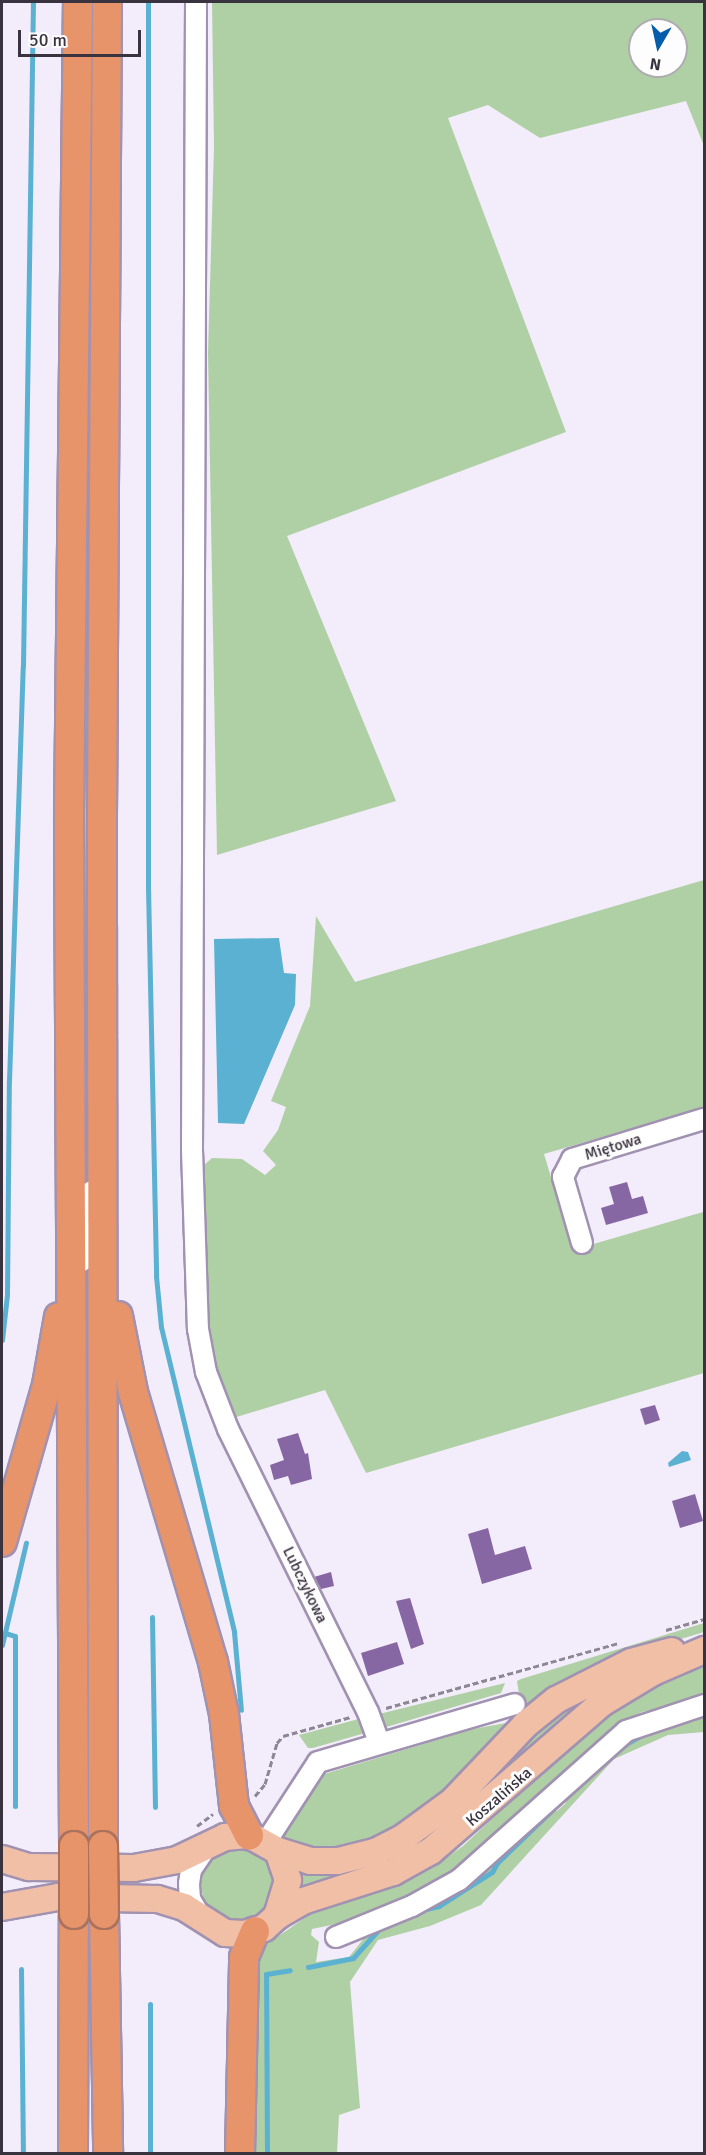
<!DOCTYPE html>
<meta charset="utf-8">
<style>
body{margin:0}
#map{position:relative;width:706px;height:2155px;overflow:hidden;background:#f3ecfa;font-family:Signika,sans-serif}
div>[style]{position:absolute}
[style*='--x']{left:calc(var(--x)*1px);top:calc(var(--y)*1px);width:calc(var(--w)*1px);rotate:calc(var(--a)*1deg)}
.green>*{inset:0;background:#afd0a5}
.round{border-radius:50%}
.water>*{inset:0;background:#5ab1d1}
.stream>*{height:5px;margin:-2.5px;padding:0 2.5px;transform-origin:2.5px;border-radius:2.5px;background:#5ab1d1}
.building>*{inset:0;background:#8767a3}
.path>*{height:3px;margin-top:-1.5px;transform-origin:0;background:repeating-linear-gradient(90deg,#8d8693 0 6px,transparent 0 9px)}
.roads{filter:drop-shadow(2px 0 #a192b1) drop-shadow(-2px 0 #a192b1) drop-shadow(0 2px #a192b1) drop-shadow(0 -2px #a192b1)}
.minor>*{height:20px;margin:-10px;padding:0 10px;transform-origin:10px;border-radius:10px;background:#fff}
.major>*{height:26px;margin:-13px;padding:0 13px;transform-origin:13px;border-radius:13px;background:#f1bfa6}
.highway>*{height:28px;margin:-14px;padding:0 14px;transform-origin:14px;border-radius:14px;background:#e7946b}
.bridges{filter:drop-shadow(2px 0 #aa725c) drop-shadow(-2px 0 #aa725c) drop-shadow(0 2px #aa725c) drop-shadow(0 -2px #aa725c)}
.highway-bridge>*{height:28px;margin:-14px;padding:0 14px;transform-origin:14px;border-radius:14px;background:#e7946b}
span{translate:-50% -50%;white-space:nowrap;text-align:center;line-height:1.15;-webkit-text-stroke:6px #fdfdfd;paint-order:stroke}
.street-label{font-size:16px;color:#39323f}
.frame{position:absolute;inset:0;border:3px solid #39323f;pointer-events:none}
.north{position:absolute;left:628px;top:18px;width:60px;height:60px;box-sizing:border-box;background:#fdfdfd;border:2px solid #afacb1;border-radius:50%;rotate:189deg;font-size:16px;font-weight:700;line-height:24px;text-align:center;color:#39323f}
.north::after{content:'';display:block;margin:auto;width:21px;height:27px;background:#045caa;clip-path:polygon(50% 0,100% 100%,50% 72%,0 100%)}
.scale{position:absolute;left:18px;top:30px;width:123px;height:27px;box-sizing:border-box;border:3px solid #39323f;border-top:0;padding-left:8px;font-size:18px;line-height:21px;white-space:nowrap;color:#39323f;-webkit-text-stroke:4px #fdfdfd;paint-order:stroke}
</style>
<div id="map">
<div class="green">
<div style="clip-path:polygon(87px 2px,97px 2px,93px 1099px,83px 1100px)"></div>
<div style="clip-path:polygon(evenodd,212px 2px,704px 2px,704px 146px,686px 101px,540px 138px,488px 105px,448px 118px,566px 432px,287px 536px,396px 801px,217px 855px,208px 353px,214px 147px,212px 2px,640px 30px,676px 30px,676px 66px,640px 66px,640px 30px)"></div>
<div style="clip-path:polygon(704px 880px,704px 1107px,544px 1154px,573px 1250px,703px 1212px,704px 1373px,366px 1473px,325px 1390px,230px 1419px,216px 1372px,208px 1329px,203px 1166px,212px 1158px,242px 1159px,265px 1175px,276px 1165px,263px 1151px,278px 1130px,286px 1107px,271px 1101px,310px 1006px,316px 916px,355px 982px)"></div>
<div style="clip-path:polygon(704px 1623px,704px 1632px,641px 1651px,417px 1817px,372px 1842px,321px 1852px,288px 1843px,284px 1837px,284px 1829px,321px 1775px,473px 1729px,506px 1723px,521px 1708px,517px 1681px,521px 1679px)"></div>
<div style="clip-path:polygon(704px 1662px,704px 1699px,642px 1712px,610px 1729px,476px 1859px,424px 1892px,346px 1922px,312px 1929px,311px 1935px,319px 1942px,316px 1962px,349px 1957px,369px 1932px,487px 1870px,552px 1807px,557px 1811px,566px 1803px,562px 1796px,622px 1742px,704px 1712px,704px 1732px,668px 1735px,614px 1759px,481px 1905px,430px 1926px,378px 1940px,350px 1982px,360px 2108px,339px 2115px,337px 2153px,254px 2154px,258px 1965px,267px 1944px,309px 1915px,397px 1886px,430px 1869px,463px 1846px,585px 1731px,628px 1697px)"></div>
<div style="clip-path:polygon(631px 1668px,447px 1828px,391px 1863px,302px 1890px,301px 1871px,344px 1870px,533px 1727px)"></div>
<div style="clip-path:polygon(505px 1683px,501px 1693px,383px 1728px,375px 1715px)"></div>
<div style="clip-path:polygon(366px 1717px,365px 1733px,313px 1748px,308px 1748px,299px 1735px)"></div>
<div class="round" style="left:201px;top:1847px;width:74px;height:74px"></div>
</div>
<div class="water">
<div style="clip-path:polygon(279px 938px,284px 973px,296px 974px,295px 1005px,244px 1124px,218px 1123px,214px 939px)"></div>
<div style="clip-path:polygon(682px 1451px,688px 1452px,691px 1460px,669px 1467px,668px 1463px)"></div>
</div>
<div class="stream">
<div style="--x:148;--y:2;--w:885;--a:90"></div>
<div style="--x:148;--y:887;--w:389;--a:88.8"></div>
<div style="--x:156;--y:1276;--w:51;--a:84.4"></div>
<div style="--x:161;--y:1327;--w:314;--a:76.5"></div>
<div style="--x:234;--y:1632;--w:78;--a:84.9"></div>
<div style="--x:2;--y:1340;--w:45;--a:-83.7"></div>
<div style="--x:7;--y:1295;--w:214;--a:-89.5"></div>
<div style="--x:9;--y:1081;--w:415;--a:-88.1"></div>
<div style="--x:23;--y:666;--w:664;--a:-89.14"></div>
<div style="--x:152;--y:1617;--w:190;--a:89.1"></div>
<div style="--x:5;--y:1633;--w:10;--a:17"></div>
<div style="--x:15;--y:1636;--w:170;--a:90"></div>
<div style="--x:2;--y:1645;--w:105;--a:-76.8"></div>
<div style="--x:622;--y:1746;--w:21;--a:-29"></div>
<div style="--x:426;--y:1909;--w:13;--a:-13"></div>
<div style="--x:439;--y:1906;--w:63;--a:-32.7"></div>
<div style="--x:492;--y:1872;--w:10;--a:-61"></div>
<div style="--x:497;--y:1863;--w:76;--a:-43.9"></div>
<div style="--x:308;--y:1967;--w:46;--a:-11.3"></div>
<div style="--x:353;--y:1958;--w:39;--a:-48"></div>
<div style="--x:21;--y:1969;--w:185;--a:89.4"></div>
<div style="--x:150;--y:2004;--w:150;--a:90"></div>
<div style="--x:267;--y:2154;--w:180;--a:-90.3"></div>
<div style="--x:266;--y:1974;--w:24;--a:-9"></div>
</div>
<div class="building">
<div style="clip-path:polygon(627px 1182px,632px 1199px,643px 1196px,648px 1213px,606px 1225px,601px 1208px,614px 1204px,609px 1187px)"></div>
<div style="clip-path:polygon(655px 1405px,660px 1420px,645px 1425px,640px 1409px)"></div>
<div style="clip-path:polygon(298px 1433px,305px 1454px,308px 1453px,312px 1479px,291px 1485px,288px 1476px,274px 1480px,270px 1465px,284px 1460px,277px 1439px)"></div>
<div style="clip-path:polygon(695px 1494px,703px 1521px,680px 1528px,672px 1501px)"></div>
<div style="clip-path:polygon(488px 1528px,495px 1555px,525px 1546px,532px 1569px,482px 1584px,468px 1534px)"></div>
<div style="clip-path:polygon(331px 1572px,334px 1586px,321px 1589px,314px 1577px)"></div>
<div style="clip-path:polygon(410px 1598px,424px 1644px,411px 1649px,396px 1601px)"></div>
<div style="clip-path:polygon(397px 1642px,404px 1664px,368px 1676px,361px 1653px)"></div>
</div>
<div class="path">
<div style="--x:666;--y:1630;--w:40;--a:-16"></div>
<div style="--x:386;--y:1708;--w:242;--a:-15.6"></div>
<div style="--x:255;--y:1796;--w:16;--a:-50"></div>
<div style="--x:265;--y:1784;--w:43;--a:-73.7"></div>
<div style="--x:277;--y:1743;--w:9;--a:-49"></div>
<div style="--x:283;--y:1736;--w:70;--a:-15.8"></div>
<div style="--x:197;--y:1826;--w:20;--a:-37"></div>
</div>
<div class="roads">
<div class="minor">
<div style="--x:196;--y:2;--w:1148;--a:90.2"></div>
<div style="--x:192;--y:1150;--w:179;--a:88.1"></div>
<div style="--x:198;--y:1329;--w:44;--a:79.5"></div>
<div style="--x:206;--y:1372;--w:61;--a:68.9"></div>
<div style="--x:228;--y:1429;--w:316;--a:63.7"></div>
<div style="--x:368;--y:1712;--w:33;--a:70"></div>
<div style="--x:582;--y:1243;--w:69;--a:-106.1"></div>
<div style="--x:563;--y:1177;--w:20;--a:-63"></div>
<div style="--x:572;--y:1159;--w:138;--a:-16.9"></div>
<div style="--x:82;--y:1261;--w:70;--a:-82.6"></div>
<div style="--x:266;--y:1842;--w:95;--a:-57"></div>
<div style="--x:318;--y:1762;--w:205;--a:-16.4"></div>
<div style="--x:200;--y:1916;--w:20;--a:-120"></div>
<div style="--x:190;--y:1899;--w:15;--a:-94"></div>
<div style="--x:189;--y:1884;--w:14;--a:-82"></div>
<div style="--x:191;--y:1870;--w:29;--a:-56"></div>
<div style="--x:336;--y:1937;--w:82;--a:-22.2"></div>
<div style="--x:412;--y:1906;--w:54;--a:-29"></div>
<div style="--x:459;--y:1880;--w:224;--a:-41.7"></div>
<div style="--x:626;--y:1731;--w:82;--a:-18.4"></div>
</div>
<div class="major">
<div style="--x:278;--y:1851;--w:34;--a:17"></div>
<div style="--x:310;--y:1861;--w:28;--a:0"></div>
<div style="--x:338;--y:1861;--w:38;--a:-14"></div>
<div style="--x:375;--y:1852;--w:33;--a:-27"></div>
<div style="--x:404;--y:1837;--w:61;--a:-36.3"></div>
<div style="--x:453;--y:1801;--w:105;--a:-46.5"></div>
<div style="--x:525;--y:1725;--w:40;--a:-39"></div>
<div style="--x:556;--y:1700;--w:84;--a:-26.9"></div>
<div style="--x:631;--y:1662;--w:42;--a:-15"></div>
<div style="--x:2;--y:1859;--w:28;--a:17"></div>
<div style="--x:29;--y:1867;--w:105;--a:0.5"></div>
<div style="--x:134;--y:1868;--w:44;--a:-10.5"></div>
<div style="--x:177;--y:1860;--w:53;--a:-25.6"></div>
<div style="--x:225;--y:1837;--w:24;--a:-5"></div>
<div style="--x:249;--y:1835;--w:33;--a:29"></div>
<div style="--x:278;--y:1851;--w:31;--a:71"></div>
<div style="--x:288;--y:1880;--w:38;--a:107"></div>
<div style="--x:277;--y:1916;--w:18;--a:137"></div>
<div style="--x:264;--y:1928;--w:21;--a:163"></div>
<div style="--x:244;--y:1934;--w:19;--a:-177"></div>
<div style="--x:225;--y:1933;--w:49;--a:-147.6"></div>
<div style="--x:184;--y:1907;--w:28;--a:-163"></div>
<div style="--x:157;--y:1899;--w:99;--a:-178.8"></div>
<div style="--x:58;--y:1897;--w:57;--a:169.9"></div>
<div style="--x:277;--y:1916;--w:30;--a:-30"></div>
<div style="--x:303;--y:1901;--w:95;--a:-17.9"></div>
<div style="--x:393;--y:1872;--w:43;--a:-28.9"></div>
<div style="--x:431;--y:1851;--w:226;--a:-40.9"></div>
<div style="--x:602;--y:1703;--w:60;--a:-31.3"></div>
<div style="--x:653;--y:1672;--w:56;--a:-23.3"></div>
</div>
<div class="highway">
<div style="--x:118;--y:1316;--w:77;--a:78.8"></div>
<div style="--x:133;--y:1392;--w:282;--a:73.5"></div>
<div style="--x:213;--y:1662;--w:53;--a:78.1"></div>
<div style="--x:224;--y:1714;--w:93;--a:83.8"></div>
<div style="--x:234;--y:1806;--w:33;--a:63"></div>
<div style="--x:2;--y:1542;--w:163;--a:-74"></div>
<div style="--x:47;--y:1385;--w:69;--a:-80"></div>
<div style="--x:74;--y:1846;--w:1030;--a:-90.28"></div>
<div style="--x:69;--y:816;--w:814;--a:-89.37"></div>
<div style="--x:103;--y:1846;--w:1030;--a:-90.06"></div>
<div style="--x:102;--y:816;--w:814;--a:-89.65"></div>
<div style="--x:104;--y:1914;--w:240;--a:89"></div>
<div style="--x:73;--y:2154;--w:240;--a:-89.8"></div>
<div style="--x:240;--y:2154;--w:197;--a:-88.8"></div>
<div style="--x:244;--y:1957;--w:28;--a:-67"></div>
</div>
</div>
<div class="bridges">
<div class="highway-bridge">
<div style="--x:74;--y:1846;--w:68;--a:90"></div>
<div style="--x:103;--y:1846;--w:68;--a:89.2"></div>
</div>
</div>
<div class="street-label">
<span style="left:613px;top:1147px;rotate:-17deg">Miętowa</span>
<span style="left:305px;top:1585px;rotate:64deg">Lubczykowa</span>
<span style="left:499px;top:1797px;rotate:-41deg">Koszalińska</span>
</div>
<div class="frame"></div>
<div class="north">N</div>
<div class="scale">50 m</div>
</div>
